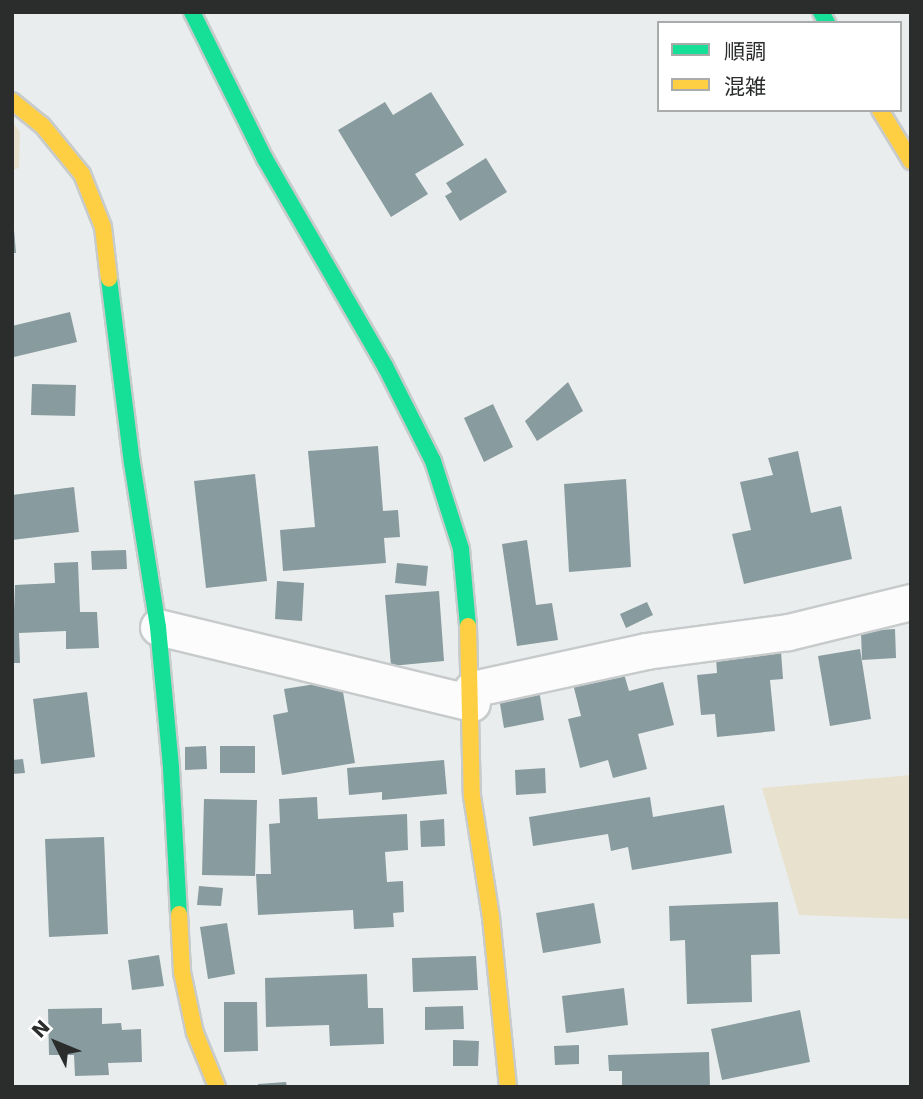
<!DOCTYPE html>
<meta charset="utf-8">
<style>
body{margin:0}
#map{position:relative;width:923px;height:1099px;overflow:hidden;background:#eaedee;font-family:"DejaVu Sans","Noto Sans JP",sans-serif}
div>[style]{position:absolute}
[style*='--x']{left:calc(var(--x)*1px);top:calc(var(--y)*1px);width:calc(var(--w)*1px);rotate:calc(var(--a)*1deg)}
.green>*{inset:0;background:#e7e1ce}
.building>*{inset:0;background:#889b9e}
.roads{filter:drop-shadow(2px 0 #c8cbcb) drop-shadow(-2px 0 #c8cbcb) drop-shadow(0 2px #c8cbcb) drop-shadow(0 -2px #c8cbcb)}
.street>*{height:35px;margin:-17.5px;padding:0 17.5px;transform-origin:17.5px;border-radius:17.5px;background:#fcfcfc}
.fast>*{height:16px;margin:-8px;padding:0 8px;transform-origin:8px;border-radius:8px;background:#16e098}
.slow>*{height:16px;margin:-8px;padding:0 8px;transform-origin:8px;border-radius:8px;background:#ffcf43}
span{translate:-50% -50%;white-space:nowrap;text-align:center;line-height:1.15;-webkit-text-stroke:7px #fff;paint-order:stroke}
.frame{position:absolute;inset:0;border:14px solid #2b2d2d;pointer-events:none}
.legend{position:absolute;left:657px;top:21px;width:245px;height:91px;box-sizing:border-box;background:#fff;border:2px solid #aaabab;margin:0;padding:9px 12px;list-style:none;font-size:21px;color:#2b2d2d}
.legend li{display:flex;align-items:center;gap:14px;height:35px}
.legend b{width:35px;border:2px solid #aaabab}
.north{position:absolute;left:21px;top:1008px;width:70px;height:70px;-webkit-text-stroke:5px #fff;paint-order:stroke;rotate:313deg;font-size:19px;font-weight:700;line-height:28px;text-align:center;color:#2b2d2d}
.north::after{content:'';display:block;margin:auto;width:24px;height:32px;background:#2b2d2d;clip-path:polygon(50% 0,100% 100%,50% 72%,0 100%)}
</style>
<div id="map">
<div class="green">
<div style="clip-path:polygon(12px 121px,20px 132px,19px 168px,12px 170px)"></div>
<div style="clip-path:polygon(911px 775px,911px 919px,799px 915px,762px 788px)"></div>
</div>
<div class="building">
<div style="clip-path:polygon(431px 92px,464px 145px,415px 174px,428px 194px,391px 217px,338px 130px,385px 102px,393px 115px)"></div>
<div style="clip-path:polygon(486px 158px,507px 192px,460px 221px,445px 196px,452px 192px,446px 183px)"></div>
<div style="clip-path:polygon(12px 230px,14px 230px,16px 253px,12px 253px)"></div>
<div style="clip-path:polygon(70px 312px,77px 342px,14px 357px,12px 326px)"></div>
<div style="clip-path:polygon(568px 382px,583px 411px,537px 441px,525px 421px)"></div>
<div style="clip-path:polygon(32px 384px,76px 385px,75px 416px,31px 415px)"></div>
<div style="clip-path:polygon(493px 404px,513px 447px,484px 462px,464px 418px)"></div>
<div style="clip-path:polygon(378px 446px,383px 511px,398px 510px,400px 537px,384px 538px,386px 563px,283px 571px,280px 530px,315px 527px,308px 451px)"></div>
<div style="clip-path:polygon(798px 451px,811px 513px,841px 506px,852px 559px,744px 584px,732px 534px,751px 530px,740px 482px,773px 475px,768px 458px)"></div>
<div style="clip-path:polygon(255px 474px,267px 581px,206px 588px,194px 481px)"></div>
<div style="clip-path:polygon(626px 479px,631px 567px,569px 572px,564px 484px)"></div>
<div style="clip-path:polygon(74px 487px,79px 532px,12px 540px,12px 495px)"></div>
<div style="clip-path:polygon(527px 540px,536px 605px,552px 603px,558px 640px,517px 646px,502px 544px)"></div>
<div style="clip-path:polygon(126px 550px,127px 569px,92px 570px,91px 551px)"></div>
<div style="clip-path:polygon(78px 562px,80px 612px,97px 612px,99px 648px,66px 649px,66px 631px,19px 633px,20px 663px,12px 663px,15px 585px,55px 583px,54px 563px)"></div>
<div style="clip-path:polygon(397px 563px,428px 566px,426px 586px,395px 583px)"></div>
<div style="clip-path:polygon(277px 581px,304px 583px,302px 621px,275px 619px)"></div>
<div style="clip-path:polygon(439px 591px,444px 661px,391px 666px,385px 595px)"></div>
<div style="clip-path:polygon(647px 602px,653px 615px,626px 628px,620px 614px)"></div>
<div style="clip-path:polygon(895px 629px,896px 658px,862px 660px,861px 631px)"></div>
<div style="clip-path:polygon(860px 649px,871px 719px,830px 726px,818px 656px)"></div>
<div style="clip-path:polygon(781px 652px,783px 679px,770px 680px,775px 731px,717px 737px,715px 714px,701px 715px,697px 675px,717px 673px,716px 658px)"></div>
<div style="clip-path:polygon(622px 667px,629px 691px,663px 682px,674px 725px,638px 734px,647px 769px,613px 778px,608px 760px,580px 768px,568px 719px,581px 716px,572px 680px)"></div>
<div style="clip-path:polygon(341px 680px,355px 763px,282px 775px,273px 715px,288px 712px,284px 689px)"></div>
<div style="clip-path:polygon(538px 684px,544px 720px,504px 728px,498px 692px)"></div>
<div style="clip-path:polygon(87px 692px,95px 757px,41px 764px,33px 699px)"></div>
<div style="clip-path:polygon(206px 746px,207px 769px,185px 770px,185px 747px)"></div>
<div style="clip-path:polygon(220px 746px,255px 746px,255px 773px,220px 773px)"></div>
<div style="clip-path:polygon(23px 759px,25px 773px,12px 774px,12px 760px)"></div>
<div style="clip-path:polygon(444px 760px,447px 794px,382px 800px,382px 792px,349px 795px,347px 768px)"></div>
<div style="clip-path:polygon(545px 768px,546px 793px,516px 795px,515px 770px)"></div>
<div style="clip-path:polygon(317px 797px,318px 819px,407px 814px,408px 850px,385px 852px,387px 882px,403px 881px,404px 912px,393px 913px,394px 927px,354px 929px,353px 910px,258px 915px,256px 874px,271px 874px,269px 824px,280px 823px,279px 799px)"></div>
<div style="clip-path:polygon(650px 797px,653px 817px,724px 805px,732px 853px,632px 870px,628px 847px,611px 851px,608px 834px,533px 846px,529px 817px)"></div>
<div style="clip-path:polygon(204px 799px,257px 800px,255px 876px,202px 875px)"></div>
<div style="clip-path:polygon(444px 819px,445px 846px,421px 847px,420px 821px)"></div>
<div style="clip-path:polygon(104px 837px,108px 934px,49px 937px,45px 839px)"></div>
<div style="clip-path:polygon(199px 886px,223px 888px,221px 906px,197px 905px)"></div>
<div style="clip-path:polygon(778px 902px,780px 954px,751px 955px,752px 1002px,687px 1004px,685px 940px,670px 941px,669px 906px)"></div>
<div style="clip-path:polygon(594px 903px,601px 943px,543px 953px,536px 913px)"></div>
<div style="clip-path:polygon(227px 923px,235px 974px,208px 979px,200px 927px)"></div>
<div style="clip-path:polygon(159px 955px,164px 986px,132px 990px,128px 960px)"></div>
<div style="clip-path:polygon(476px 956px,478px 990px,413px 992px,412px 958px)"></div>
<div style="clip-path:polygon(367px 974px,368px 1008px,383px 1008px,384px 1044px,330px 1046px,329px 1025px,266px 1027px,265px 978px)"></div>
<div style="clip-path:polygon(624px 988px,628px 1025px,566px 1033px,562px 996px)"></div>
<div style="clip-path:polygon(224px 1002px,257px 1002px,258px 1051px,224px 1052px)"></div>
<div style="clip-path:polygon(463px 1006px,464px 1029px,425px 1030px,425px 1007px)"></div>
<div style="clip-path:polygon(102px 1008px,102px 1024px,121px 1023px,122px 1030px,141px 1029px,142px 1062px,108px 1063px,109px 1075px,75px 1076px,74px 1055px,49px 1055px,48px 1009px)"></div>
<div style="clip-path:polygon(800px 1010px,810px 1062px,722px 1080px,711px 1029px)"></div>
<div style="clip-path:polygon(453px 1040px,479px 1041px,478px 1066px,453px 1066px)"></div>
<div style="clip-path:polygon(579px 1045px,579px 1064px,555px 1065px,554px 1046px)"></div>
<div style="clip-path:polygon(709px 1052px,710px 1087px,622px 1087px,622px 1071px,609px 1071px,608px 1055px)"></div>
<div style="clip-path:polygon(286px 1082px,287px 1087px,258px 1087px,258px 1084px)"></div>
</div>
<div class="roads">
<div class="street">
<div style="--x:158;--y:627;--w:323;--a:13.6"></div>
<div style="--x:472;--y:689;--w:178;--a:-12.3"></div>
<div style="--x:646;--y:651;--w:143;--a:-7.6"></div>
<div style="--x:788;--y:632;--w:127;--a:-13.7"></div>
</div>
<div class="fast">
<div style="--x:192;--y:12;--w:164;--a:63.6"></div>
<div style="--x:265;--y:159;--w:239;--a:59.9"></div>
<div style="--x:385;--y:366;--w:106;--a:63.2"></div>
<div style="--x:433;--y:461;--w:92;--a:72.3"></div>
<div style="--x:461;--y:549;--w:77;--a:84.8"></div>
<div style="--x:821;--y:12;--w:13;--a:61"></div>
<div style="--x:109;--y:279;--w:185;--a:82.9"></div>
<div style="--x:132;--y:463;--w:166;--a:81"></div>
<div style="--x:158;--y:627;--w:142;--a:84.7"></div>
<div style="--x:171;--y:768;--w:146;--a:86.9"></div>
</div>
<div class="slow">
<div style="--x:12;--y:101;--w:38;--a:39"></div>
<div style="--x:42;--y:125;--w:63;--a:50.8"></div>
<div style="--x:82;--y:174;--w:57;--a:68.4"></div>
<div style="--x:103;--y:227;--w:52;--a:83.4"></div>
<div style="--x:880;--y:110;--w:60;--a:58.7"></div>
<div style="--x:468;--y:626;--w:170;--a:88.7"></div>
<div style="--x:472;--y:796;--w:122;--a:81.1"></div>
<div style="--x:491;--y:917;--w:171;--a:84.3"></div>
<div style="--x:179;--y:914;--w:58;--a:87"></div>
<div style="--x:182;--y:972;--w:62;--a:78"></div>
<div style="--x:195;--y:1033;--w:58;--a:67.8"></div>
</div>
</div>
<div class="frame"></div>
<ul class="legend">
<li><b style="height:9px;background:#16e098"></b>順調</li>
<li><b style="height:9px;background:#ffcf43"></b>混雑</li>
</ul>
<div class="north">N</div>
</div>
